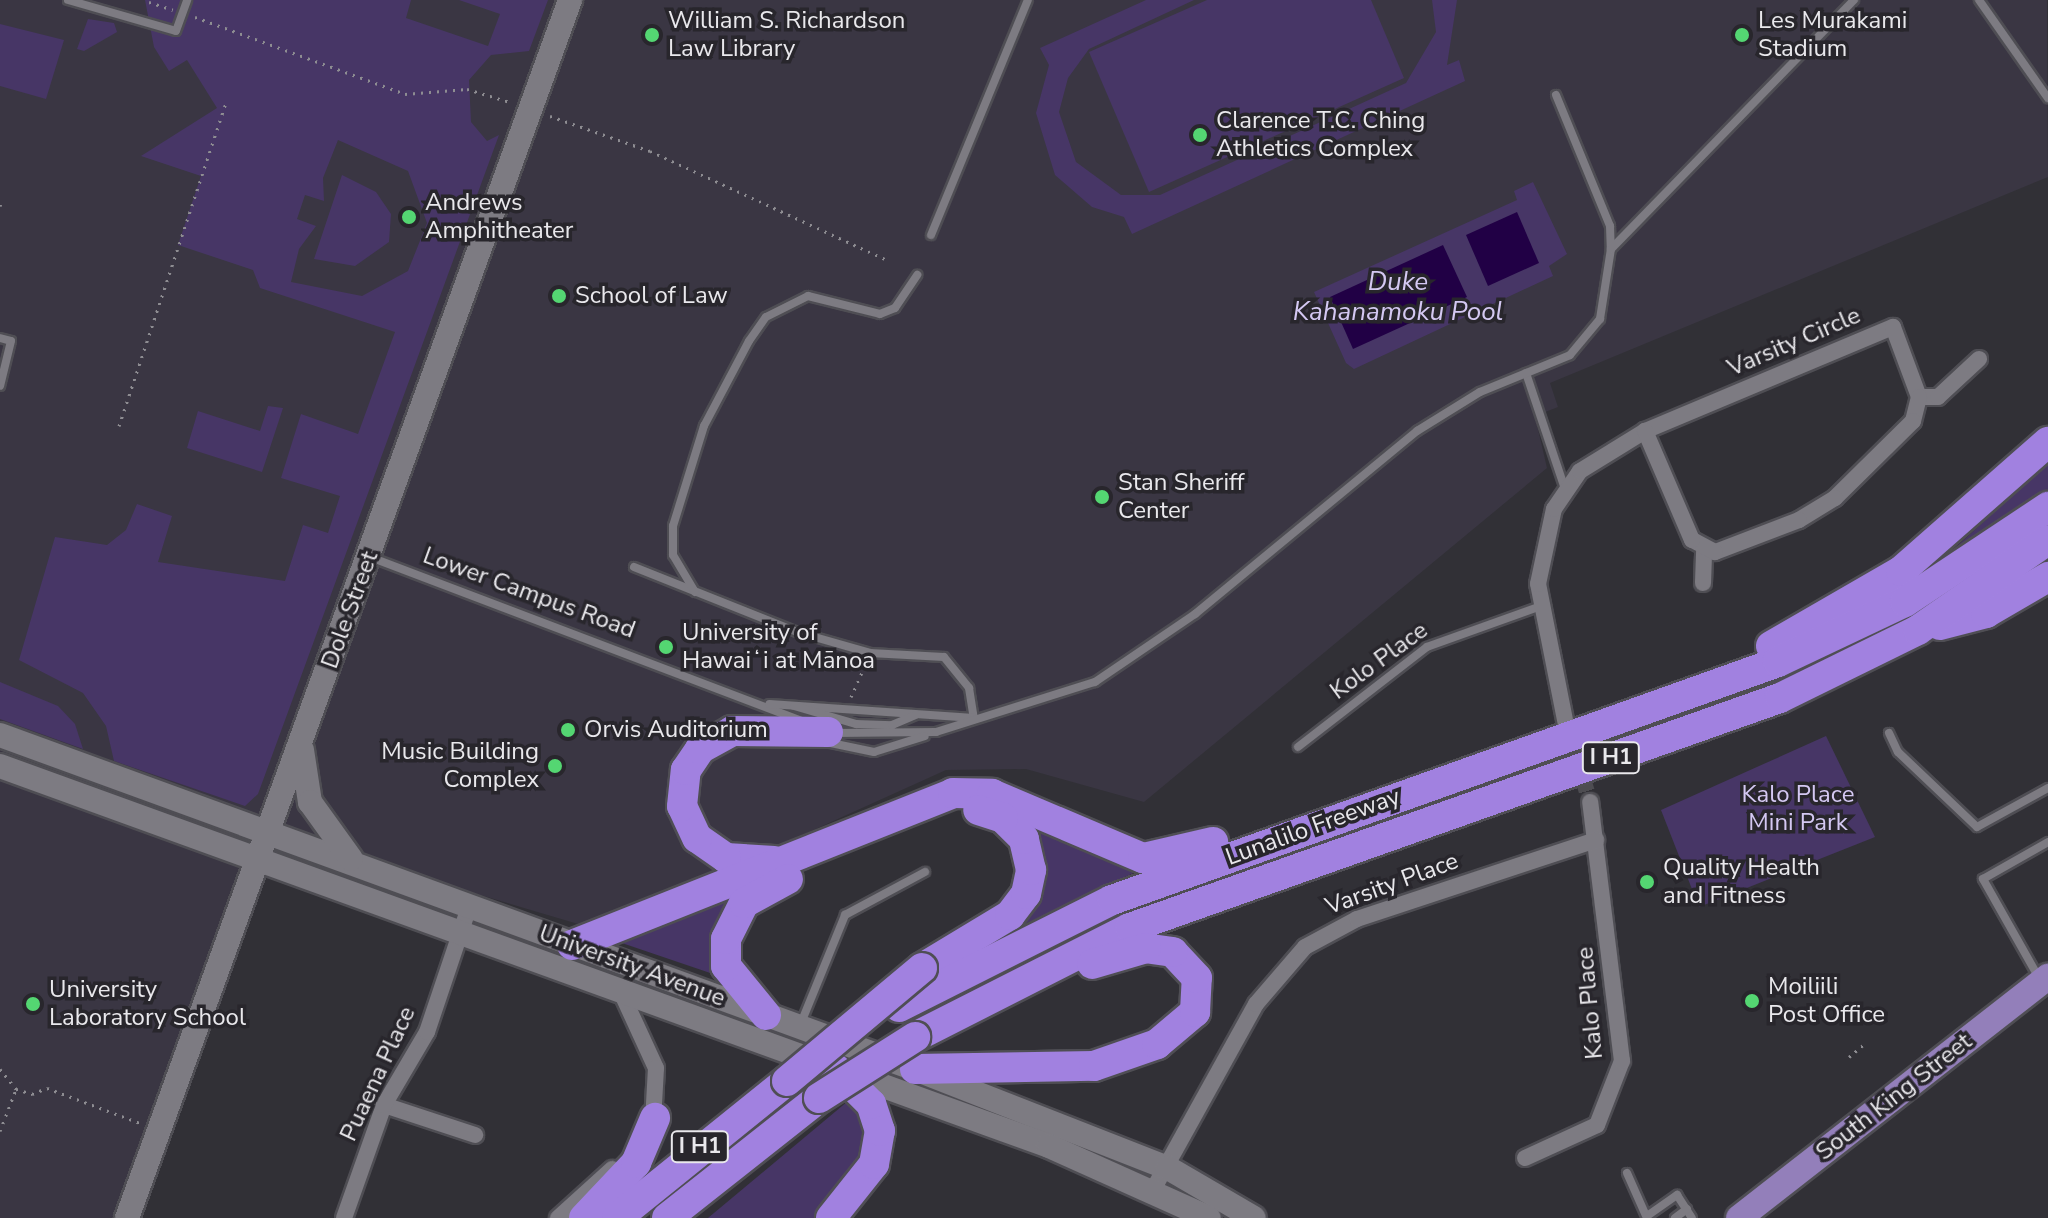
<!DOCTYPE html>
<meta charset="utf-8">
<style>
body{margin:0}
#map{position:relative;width:2048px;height:1218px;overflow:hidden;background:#313036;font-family:"Nunito Sans",sans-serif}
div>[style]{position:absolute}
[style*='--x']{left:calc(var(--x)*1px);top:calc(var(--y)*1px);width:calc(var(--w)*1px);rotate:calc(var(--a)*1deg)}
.built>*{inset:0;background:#3a3643}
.green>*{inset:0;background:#473666}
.water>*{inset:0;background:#210045}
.street-tunnel>*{height:16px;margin-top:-8px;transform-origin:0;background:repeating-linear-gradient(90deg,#4d4c51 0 16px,transparent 0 24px)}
.path>*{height:3px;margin-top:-1.5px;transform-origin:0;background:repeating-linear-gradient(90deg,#8e8d92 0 2px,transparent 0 8px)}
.roads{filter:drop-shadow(2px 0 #4f4e54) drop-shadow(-2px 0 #4f4e54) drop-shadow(0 2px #4f4e54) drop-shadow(0 -2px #4f4e54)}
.lane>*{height:8px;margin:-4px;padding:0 4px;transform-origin:4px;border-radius:4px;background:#7d7b82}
.street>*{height:16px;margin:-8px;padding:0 8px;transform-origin:8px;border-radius:8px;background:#7d7b82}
.secondary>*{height:24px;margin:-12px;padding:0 12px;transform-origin:12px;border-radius:12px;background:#7d7b82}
.primary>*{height:26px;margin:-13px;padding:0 13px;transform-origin:13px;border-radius:13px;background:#937fba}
.highway>*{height:30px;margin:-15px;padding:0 15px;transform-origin:15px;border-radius:15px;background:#a181e0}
.bridges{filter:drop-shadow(2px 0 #4f4e54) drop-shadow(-2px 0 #4f4e54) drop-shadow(0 2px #4f4e54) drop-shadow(0 -2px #4f4e54)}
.highway-bridge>*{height:30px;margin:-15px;padding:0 15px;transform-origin:15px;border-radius:15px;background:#a181e0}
.dots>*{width:22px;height:22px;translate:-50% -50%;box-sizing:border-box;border:4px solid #28262c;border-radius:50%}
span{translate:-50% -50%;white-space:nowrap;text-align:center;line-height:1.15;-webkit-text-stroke:7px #28262c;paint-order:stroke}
.shield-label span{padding:2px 6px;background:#28262c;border:2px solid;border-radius:6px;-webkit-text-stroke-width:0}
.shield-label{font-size:22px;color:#e9e8ec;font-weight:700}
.poi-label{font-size:24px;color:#e9e8ec}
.left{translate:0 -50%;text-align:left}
.right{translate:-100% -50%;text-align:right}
.street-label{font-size:24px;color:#e9e8ec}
.park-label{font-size:24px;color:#d4c8f2}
.water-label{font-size:26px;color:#d4c8f2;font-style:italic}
</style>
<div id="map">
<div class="built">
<div style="clip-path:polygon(0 0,2047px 0,2048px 177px,1550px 383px,1558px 407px,1535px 416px,1547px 468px,1144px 802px,1026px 769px,946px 770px,595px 929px,267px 832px,127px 1218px,0 1218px)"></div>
</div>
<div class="green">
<div style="clip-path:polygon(evenodd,145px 0,411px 0,406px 18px,488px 46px,500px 14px,459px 0,548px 0,529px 51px,491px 55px,469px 80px,471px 122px,487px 141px,499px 135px,258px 794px,245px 806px,114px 761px,106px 726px,83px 693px,19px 660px,55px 537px,107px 545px,126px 530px,137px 504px,172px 516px,158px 562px,285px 581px,303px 525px,328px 533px,340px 496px,281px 478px,301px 414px,358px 434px,395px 332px,260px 288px,253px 270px,178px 245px,201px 176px,141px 156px,217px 108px,187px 60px,169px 71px,154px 47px,145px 0,338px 140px,408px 171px,427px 223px,408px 271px,362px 296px,291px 282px,299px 249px,316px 226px,297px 219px,305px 195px,324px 201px,323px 178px,338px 140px)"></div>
<div style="clip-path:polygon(1146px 0,1194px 0,1089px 49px,1068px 78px,1059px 112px,1076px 162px,1121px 195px,1160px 195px,1406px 83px,1436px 32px,1432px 0,1457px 0,1447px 65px,1459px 60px,1465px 81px,1132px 234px,1124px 217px,1092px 207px,1055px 175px,1036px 113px,1049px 65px,1040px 48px)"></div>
<div style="clip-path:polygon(1207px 0,1371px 0,1404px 78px,1149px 192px,1089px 52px)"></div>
<div style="clip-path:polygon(88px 19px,114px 23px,117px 32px,84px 51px,77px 49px)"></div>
<div style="clip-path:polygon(0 24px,64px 40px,46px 99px,0 86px)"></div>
<div style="clip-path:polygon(342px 175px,376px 192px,391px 214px,389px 242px,355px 266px,314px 259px)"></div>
<div style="clip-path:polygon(1533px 182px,1567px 254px,1549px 266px,1553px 276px,1354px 369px,1346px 363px,1314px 292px,1517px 200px,1514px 191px)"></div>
<div style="clip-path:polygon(268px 406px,283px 408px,262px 472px,187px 448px,198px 411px,260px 431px)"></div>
<div style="clip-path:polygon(2048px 460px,2048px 491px,1946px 556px,1990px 516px)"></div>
<div style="clip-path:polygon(0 682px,58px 706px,75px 724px,83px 749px,0 719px)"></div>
<div style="clip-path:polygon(1826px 736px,1875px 837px,1699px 907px,1661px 810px)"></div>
<div style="clip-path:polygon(959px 799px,985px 801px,1140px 870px,946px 961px,1019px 917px,1038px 874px,1030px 840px,1018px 824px,1001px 810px,963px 802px,738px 900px,718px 939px,722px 977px,616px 941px)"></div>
<div style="clip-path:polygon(860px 1091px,884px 1118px,827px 1218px,708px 1218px)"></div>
</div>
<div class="water">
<div style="clip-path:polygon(1517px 212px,1539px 263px,1488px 286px,1466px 235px)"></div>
<div style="clip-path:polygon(1443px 245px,1467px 297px,1353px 349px,1330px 297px)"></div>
</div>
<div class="street-tunnel">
<div style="--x:1568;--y:730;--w:75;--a:73"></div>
</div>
<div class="path">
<div style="--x:149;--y:2;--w:25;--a:18"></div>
<div style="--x:195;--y:17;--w:224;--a:20.1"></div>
<div style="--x:405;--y:94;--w:62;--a:-4.6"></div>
<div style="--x:467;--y:89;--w:45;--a:16.8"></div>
<div style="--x:550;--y:116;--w:106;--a:19.3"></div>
<div style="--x:650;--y:151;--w:259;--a:24.7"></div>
<div style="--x:0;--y:206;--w:3;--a:-72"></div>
<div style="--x:119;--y:426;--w:340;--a:-71.7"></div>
<div style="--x:851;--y:697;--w:36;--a:-66"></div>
<div style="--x:1849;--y:1057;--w:23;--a:-40"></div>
<div style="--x:0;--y:1069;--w:26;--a:51"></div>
<div style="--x:16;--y:1089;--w:17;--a:17"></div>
<div style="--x:32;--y:1094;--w:16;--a:-22"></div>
<div style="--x:47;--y:1088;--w:99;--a:20.6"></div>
<div style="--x:0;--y:1131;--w:45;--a:-69.1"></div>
</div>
<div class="roads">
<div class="lane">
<div style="--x:68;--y:0;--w:112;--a:16"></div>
<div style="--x:176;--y:31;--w:33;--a:-70"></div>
<div style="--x:1979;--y:0;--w:120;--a:54.9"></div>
<div style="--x:1556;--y:95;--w:142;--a:67.6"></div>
<div style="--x:1610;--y:226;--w:23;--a:88"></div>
<div style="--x:931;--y:235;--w:254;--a:-67.6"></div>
<div style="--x:0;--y:338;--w:11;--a:15"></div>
<div style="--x:11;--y:341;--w:46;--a:103.7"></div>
<div style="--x:1526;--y:373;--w:122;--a:71.4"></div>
<div style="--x:370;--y:557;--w:462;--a:20.8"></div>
<div style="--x:634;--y:567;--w:175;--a:21.7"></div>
<div style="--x:797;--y:632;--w:76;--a:16"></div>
<div style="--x:870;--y:653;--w:74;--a:3.1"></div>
<div style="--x:944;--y:657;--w:40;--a:51"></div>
<div style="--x:969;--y:688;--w:30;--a:81"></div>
<div style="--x:974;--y:718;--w:205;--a:-176.1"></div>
<div style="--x:695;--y:592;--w:43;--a:-120.7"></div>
<div style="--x:673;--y:555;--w:29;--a:-90"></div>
<div style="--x:673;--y:526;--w:105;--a:-72.8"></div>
<div style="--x:704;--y:426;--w:96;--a:-62.1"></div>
<div style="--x:749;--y:341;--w:29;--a:-55"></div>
<div style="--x:766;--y:317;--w:47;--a:-26.6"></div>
<div style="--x:808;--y:296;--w:74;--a:14"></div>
<div style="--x:880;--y:314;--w:16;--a:-22"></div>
<div style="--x:895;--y:308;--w:40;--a:-56"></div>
<div style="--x:794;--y:706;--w:65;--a:16.2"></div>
<div style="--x:856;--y:724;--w:36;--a:2"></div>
<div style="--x:892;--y:725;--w:26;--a:-23"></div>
<div style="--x:834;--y:733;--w:102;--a:-0.6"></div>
<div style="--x:936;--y:732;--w:167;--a:-17.5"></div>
<div style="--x:1095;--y:682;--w:121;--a:-34.2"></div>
<div style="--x:1195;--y:614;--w:288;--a:-39.5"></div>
<div style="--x:1417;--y:431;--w:74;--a:-31.8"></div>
<div style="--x:1480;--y:392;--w:97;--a:-22.3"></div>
<div style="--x:1570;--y:355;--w:47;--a:-50.2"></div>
<div style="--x:1600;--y:319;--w:71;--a:-81.1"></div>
<div style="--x:1611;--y:249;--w:348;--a:-45.7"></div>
<div style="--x:1889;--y:733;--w:21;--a:65"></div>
<div style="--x:1898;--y:752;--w:109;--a:43.5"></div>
<div style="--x:1977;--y:827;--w:81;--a:-28.8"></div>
<div style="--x:826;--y:742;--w:49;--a:11.8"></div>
<div style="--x:874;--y:752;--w:53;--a:-17.4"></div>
<div style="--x:1298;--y:747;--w:163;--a:-37.8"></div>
<div style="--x:1427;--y:647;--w:118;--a:-19.8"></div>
<div style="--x:2039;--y:978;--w:114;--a:-119.5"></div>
<div style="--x:1983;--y:879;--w:75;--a:-29.6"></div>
<div style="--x:801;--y:1023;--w:117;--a:-67.8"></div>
<div style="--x:845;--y:915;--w:91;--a:-28.3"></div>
<div style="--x:1627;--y:1173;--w:49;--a:66"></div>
<div style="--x:1647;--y:1216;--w:37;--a:-35"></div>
<div style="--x:1677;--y:1195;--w:27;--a:57"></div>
<div style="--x:1675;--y:1218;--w:15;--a:-37"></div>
</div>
<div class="street">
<div style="--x:1919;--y:397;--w:19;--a:0"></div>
<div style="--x:1938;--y:397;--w:56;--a:-42.8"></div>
<div style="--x:1703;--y:583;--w:33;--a:-88"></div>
<div style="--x:1566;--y:725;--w:144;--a:-101.2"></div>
<div style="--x:1538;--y:584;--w:77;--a:-78"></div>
<div style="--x:1554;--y:509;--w:46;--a:-55.6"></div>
<div style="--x:1580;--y:471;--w:76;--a:-31.6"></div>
<div style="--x:1645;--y:431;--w:269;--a:-22.8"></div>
<div style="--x:1893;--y:327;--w:75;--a:69.6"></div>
<div style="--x:1919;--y:397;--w:25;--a:104"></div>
<div style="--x:1913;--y:421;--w:110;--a:135.4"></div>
<div style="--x:1835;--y:498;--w:42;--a:148.6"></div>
<div style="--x:1799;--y:520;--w:90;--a:159.1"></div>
<div style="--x:1715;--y:552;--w:26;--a:-152"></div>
<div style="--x:1692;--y:540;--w:119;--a:-113.3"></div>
<div style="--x:621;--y:992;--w:84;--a:65.3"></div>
<div style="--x:656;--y:1068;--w:54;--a:93.2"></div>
<div style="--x:384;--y:1105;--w:96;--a:18.2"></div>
<div style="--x:1525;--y:1158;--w:79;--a:-24.6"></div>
<div style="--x:1597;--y:1125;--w:69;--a:-68.7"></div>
<div style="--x:1622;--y:1061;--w:261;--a:-97"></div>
<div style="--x:1154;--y:1188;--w:210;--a:-61"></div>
<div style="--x:1256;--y:1004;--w:75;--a:-49.3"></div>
<div style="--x:1305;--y:947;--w:59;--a:-28.3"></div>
<div style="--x:1357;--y:919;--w:252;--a:-18.3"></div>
<div style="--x:344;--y:1218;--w:120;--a:-70.5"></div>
<div style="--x:384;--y:1105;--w:85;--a:-59.5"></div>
<div style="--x:427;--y:1032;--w:135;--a:-71.4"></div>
<div style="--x:558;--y:1218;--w:73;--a:-42.2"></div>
</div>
<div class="secondary">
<div style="--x:0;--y:735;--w:974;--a:20.05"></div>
<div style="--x:915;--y:1069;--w:272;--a:21.4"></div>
<div style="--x:1168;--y:1168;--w:99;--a:30.2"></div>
<div style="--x:302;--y:750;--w:53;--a:81.3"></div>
<div style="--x:310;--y:802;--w:70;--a:54.3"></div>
<div style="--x:0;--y:766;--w:1116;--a:19.91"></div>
<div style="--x:1049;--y:1146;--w:175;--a:24.2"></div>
<div style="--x:127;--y:1218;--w:1296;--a:-70.01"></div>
</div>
<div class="primary">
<div style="--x:1739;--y:1218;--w:392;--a:-38"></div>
</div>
<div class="highway">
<div style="--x:1940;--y:625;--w:48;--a:-14.6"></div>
<div style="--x:1986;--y:613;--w:72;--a:-30.1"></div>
<div style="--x:1771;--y:646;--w:150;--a:-30"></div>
<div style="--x:1901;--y:571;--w:196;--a:-41.3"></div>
<div style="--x:774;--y:861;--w:48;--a:-176.4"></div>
<div style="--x:726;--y:858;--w:35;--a:-145"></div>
<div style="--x:697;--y:838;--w:35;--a:-115"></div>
<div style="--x:682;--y:806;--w:36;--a:-84"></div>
<div style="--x:686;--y:770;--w:25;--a:-56"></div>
<div style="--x:700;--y:749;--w:37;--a:-29"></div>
<div style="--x:732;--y:731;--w:96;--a:0.6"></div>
<div style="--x:572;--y:945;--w:410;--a:-21.7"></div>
<div style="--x:953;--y:793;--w:39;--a:1"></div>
<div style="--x:992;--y:794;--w:164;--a:23"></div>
<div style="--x:1143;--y:858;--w:72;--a:-12.9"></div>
<div style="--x:922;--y:968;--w:103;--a:-31.1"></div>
<div style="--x:1010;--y:915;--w:26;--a:-53"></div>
<div style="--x:1026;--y:894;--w:25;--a:-78"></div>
<div style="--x:1031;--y:870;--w:32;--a:-103"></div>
<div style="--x:1024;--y:839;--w:30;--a:-135"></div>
<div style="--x:1003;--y:818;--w:26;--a:-162"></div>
<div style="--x:899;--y:1007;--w:238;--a:-26.7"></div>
<div style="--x:1112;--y:900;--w:707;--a:-19.66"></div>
<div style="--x:1778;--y:662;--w:140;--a:-25.3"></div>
<div style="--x:1905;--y:602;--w:172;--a:-33.6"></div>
<div style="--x:766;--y:1015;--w:63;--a:-129.2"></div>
<div style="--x:726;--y:966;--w:27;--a:-90"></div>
<div style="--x:726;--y:939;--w:40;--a:-63.4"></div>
<div style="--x:744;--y:903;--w:50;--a:-28.6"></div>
<div style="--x:915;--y:1037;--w:241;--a:-26.9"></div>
<div style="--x:1130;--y:928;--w:689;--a:-19.49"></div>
<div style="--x:1780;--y:698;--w:154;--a:-26.2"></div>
<div style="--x:1918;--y:630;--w:158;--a:-34.7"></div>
<div style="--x:915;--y:1069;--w:179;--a:-1"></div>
<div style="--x:1094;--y:1066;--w:67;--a:-19.2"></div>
<div style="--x:1157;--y:1044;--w:50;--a:-40.1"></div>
<div style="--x:1195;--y:1012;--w:34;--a:-87"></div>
<div style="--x:1197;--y:978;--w:35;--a:-133"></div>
<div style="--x:1173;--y:952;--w:27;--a:-172"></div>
<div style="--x:1146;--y:948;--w:56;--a:163.5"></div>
<div style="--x:584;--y:1218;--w:76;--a:-46.6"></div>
<div style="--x:636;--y:1163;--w:49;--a:-67.1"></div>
<div style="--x:617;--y:1218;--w:218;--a:-38.9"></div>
<div style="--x:667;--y:1218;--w:194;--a:-38.3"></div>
<div style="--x:831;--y:1218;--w:69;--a:-51.5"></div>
<div style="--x:874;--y:1164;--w:34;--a:-80"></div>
<div style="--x:880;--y:1131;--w:28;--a:-108"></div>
<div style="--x:871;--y:1104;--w:49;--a:-135"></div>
</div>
</div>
<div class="bridges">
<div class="highway-bridge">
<div style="--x:787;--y:1081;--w:176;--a:-39.9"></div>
<div style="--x:819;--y:1098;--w:114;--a:-32.4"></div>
</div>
</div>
<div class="dots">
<div style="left:652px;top:35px;background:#54d672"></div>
<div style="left:1742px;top:35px;background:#54d672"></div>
<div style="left:1200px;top:135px;background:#54d672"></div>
<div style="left:409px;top:217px;background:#54d672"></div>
<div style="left:559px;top:296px;background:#54d672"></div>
<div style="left:1102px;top:497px;background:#54d672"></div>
<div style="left:666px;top:647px;background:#54d672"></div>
<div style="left:568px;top:730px;background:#54d672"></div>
<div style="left:555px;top:766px;background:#54d672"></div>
<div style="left:1647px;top:882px;background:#54d672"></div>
<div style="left:1752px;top:1001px;background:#54d672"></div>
<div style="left:33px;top:1004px;background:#54d672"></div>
</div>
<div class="shield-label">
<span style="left:1611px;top:758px">I H1</span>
<span style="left:700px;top:1147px">I H1</span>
</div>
<div class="poi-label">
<span class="left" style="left:668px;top:35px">William S. Richardson<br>Law Library</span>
<span class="left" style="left:1758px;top:35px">Les Murakami<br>Stadium</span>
<span class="left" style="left:1216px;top:135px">Clarence T.C. Ching<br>Athletics Complex</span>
<span class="left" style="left:425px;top:217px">Andrews<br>Amphitheater</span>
<span class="left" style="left:575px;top:296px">School of Law</span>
<span class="left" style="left:1118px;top:497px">Stan Sheriff<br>Center</span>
<span class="left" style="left:682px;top:647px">University of<br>Hawaiʻi at Mānoa</span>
<span class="left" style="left:584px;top:730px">Orvis Auditorium</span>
<span class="right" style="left:539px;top:766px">Music Building<br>Complex</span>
<span class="left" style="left:1663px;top:882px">Quality Health<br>and Fitness</span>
<span class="left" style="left:1768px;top:1001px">Moiliili<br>Post Office</span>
<span class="left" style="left:49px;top:1004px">University<br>Laboratory School</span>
</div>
<div class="street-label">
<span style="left:1794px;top:342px;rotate:-23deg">Varsity Circle</span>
<span style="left:529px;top:593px;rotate:20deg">Lower Campus Road</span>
<span style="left:350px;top:610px;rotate:-70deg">Dole Street</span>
<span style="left:1379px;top:661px;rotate:-36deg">Kolo Place</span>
<span style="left:1313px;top:827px;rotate:-20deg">Lunalilo Freeway</span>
<span style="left:1392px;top:884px;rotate:-20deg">Varsity Place</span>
<span style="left:632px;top:966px;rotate:20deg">University Avenue</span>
<span style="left:1590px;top:1003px;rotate:-95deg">Kalo Place</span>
<span style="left:378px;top:1074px;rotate:-65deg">Puaena Place</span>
<span style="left:1894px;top:1097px;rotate:-38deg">South King Street</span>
</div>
<div class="park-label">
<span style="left:1798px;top:809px">Kalo Place<br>Mini Park</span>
</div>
<div class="water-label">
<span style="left:1398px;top:297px">Duke<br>Kahanamoku Pool</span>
</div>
</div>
